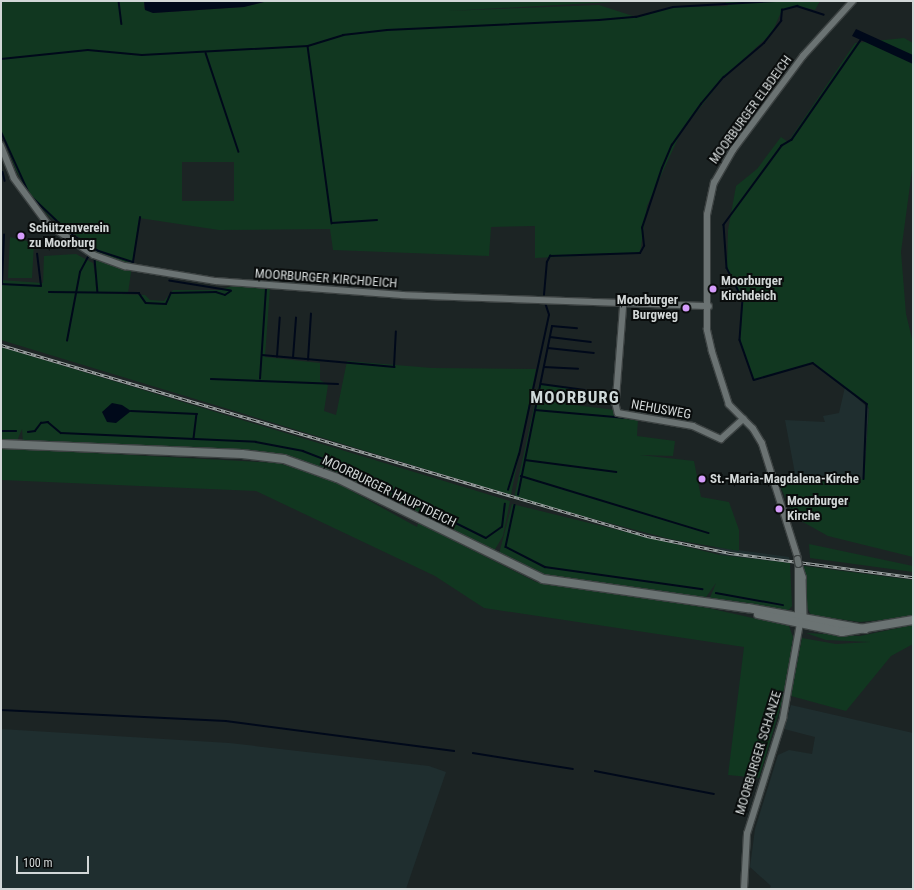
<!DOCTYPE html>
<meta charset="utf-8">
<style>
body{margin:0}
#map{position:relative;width:914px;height:890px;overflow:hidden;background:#1c2424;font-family:"Roboto Condensed",sans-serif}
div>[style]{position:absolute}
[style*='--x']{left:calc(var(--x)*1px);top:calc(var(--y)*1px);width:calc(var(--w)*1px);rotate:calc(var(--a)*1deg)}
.built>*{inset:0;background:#1f2e2f}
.green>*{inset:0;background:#113720}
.water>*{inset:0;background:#00091a}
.stream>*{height:1.5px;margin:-0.75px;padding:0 0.75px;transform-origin:0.75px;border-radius:0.75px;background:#00091a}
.roads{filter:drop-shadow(1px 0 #3c4242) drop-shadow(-1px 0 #3c4242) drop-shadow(0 1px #3c4242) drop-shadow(0 -1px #3c4242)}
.street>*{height:5.5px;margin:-2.75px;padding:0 2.75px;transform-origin:2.75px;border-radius:2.75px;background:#6b7373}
.secondary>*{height:8px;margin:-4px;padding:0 4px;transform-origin:4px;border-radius:4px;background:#6b7373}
.rail>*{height:3px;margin-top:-1.5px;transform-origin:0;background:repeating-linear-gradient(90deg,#090c0c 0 4.5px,#9fa5a5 0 9px);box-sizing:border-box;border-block:1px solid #9fa5a5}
.bridges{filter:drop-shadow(1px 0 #3c4242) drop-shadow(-1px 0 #3c4242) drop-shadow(0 1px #3c4242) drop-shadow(0 -1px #3c4242)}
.street-bridge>*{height:5.5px;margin:-2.75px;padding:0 2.75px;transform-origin:2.75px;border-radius:2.75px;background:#6b7373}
.dots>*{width:11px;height:11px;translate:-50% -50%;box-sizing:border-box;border:2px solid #090c0c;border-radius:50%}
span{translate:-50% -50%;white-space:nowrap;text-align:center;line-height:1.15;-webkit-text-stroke:4px #090c0c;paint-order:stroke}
.street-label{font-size:13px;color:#d2d7d7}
.poi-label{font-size:13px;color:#d2d7d7;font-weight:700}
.left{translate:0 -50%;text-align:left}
.right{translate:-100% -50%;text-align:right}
.district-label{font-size:17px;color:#cfd9d9;font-weight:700;letter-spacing:1px}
.frame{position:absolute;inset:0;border:2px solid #d2d7d7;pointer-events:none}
.scale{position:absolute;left:16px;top:856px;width:73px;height:18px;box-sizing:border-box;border:2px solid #d2d7d7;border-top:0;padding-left:5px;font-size:12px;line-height:14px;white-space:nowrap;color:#d2d7d7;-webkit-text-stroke:3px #090c0c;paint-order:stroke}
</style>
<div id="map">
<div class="built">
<div style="clip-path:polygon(845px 387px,869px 409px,864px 479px,796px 479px,785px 420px,825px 422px,823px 416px,839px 413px)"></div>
<div style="clip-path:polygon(715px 547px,789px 557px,790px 563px,720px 555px)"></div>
<div style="clip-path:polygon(791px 705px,913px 733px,913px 889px,769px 889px,771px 886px,750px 867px,755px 829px,778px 755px,789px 750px,812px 754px,815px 737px,784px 729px)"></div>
<div style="clip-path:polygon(1px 729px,229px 743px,429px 766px,446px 772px,406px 889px,1px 889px)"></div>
</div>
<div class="green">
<div style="clip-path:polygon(evenodd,1px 1px,144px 1px,144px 8px,153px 13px,244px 7px,268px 1px,630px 1px,447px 11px,599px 5px,636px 17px,673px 7px,728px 6px,725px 1px,820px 1px,815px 10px,797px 6px,782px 10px,772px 33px,724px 77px,681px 132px,647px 206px,640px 253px,535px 258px,535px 226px,491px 227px,489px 256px,333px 250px,330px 229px,219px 230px,139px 218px,128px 293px,98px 292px,95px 281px,97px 293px,145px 295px,150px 300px,164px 301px,173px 290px,218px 290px,237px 285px,270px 287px,265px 357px,320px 363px,320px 380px,328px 385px,324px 411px,336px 415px,347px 361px,432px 368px,536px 369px,511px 495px,1px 340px,1px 280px,43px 283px,44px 256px,76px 254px,93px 263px,95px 274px,96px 249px,50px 217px,30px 195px,16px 170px,1px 131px,1px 1px,182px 162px,234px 162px,234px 201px,182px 201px,182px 162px)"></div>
<div style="clip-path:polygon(904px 38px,913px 43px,913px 163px,901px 252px,906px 314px,913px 343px,913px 557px,828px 536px,794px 517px,777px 479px,864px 479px,869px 409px,867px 404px,813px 363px,754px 380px,740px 340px,743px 299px,727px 268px,728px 230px,736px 186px,757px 169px,781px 137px,788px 142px,855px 43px)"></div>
<div style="clip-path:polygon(10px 237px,34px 243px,32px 278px,8px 278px)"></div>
<div style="clip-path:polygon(1px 347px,510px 501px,503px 536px,494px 551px,320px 467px,275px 455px,23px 442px,22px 429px,17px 441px,1px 441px)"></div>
<div style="clip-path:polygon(539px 384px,576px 389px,574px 405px,616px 410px,638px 418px,637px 436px,675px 441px,673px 456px,640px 455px,694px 461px,701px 497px,729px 502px,739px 530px,739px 551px,670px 539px,514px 498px)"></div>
<div style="clip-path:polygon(1px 448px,278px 463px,330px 479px,417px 527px,418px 523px,536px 582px,708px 608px,789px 626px,793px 637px,785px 692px,759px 778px,728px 775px,744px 647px,484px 608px,435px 576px,256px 491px,1px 480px)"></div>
<div style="clip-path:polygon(512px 504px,720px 555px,790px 563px,792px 606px,787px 612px,709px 600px,716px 583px,704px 600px,544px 577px,499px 554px)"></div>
<div style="clip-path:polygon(809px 544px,913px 566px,913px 572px,810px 558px)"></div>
<div style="clip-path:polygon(804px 566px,913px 580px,913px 617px,860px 622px,811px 615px,807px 607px)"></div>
<div style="clip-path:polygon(913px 625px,913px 644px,891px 656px,846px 711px,791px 696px,802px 638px,836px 644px,871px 642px,826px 640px,806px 633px,860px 636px)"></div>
</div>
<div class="water">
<div style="clip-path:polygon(144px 1px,268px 1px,244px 7px,153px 13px,145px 10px)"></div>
<div style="clip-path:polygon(856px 29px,913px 55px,913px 64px,852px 36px)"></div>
<div style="clip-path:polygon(112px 403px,122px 405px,131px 411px,116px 423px,107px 422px,102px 412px)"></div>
</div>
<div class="stream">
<div style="--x:119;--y:1;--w:23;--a:83"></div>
<div style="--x:862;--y:39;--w:123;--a:124.7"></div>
<div style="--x:792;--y:140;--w:12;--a:149"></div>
<div style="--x:782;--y:146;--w:98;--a:126.3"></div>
<div style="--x:724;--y:225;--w:43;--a:86"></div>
<div style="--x:727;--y:268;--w:35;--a:63"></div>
<div style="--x:743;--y:299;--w:41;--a:94.2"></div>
<div style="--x:740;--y:340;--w:42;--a:70.7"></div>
<div style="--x:754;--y:380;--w:61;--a:-16.1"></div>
<div style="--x:813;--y:363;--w:68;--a:37.2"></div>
<div style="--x:867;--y:404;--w:75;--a:92.3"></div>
<div style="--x:308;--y:46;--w:179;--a:82.3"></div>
<div style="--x:332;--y:223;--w:45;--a:-3.8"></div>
<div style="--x:206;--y:53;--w:104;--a:71.6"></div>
<div style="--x:1;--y:59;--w:87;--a:-5.9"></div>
<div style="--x:88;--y:50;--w:54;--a:5.3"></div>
<div style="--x:142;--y:55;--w:166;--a:-3.1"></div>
<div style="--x:308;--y:46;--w:37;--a:-17"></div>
<div style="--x:343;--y:35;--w:44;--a:-6.5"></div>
<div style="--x:387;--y:30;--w:212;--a:-2.7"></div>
<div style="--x:599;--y:20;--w:37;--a:-5"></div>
<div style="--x:636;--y:17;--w:38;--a:-15"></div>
<div style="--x:673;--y:7;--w:103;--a:-3.3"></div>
<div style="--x:1;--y:131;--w:70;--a:65.6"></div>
<div style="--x:30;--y:195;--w:58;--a:43.6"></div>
<div style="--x:72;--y:235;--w:31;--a:31"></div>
<div style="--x:99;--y:251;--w:36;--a:18"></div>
<div style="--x:133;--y:262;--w:45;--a:-81"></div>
<div style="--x:1;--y:165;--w:7;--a:90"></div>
<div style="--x:3;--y:172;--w:9;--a:77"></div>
<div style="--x:95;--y:259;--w:33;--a:85"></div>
<div style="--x:1;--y:284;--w:40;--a:2.9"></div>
<div style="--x:41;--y:286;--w:32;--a:-97"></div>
<div style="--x:2;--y:284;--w:49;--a:-87.7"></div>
<div style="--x:49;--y:292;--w:90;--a:0.6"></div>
<div style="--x:139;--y:293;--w:12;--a:55"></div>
<div style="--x:146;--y:303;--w:20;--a:3"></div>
<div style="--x:166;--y:304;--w:12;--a:-66"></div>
<div style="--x:171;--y:293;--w:45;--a:-1.3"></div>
<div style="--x:216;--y:292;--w:9;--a:18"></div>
<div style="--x:225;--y:295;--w:7;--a:-34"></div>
<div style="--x:231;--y:291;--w:62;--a:-170.7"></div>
<div style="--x:544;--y:295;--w:33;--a:-85"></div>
<div style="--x:547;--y:262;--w:7;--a:-63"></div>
<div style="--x:550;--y:256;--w:90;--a:-1.9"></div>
<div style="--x:640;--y:253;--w:8;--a:-60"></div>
<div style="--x:644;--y:246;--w:18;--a:-96"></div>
<div style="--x:642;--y:228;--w:63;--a:-71.6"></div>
<div style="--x:662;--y:168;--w:25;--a:-67"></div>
<div style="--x:672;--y:145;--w:50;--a:-54.7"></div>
<div style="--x:701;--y:104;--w:35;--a:-50"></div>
<div style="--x:724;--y:77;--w:52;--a:-40.4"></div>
<div style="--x:764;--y:43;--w:28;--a:-52"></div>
<div style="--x:781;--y:21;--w:11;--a:-85"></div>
<div style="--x:782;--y:10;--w:16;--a:-15"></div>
<div style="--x:797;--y:6;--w:28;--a:18"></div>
<div style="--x:550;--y:337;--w:41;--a:7"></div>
<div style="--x:67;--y:341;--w:70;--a:-79.3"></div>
<div style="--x:80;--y:272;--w:17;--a:-62"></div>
<div style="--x:548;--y:348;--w:46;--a:6.2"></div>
<div style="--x:262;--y:355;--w:133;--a:5.2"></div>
<div style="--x:394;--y:367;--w:35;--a:-87"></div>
<div style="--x:277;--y:357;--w:39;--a:-86"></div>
<div style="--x:293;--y:358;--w:40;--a:-85.7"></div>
<div style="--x:308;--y:360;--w:46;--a:-86.3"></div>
<div style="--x:544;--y:367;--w:34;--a:3"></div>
<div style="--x:211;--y:379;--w:127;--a:2.3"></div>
<div style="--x:260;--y:379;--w:90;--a:-86.2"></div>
<div style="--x:541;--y:384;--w:44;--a:7.8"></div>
<div style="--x:538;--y:397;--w:45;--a:7.6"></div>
<div style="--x:535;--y:410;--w:103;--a:5"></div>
<div style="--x:131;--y:411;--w:66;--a:2.6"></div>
<div style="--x:197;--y:414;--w:24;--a:97"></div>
<div style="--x:1;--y:431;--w:15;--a:0"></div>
<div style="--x:28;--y:432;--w:7;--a:-8"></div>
<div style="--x:35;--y:431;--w:10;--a:-53"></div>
<div style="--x:41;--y:423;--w:7;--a:-8"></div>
<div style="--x:48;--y:422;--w:17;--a:40"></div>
<div style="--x:61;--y:433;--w:195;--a:2.6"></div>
<div style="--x:256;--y:442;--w:48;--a:10.8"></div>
<div style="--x:303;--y:451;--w:36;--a:21"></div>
<div style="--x:337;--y:464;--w:166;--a:26.4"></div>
<div style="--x:486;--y:538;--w:19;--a:-35"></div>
<div style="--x:502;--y:527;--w:23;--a:-83"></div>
<div style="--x:525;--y:460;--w:92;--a:7.5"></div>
<div style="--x:521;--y:476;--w:196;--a:16.9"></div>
<div style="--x:508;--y:490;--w:37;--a:-73"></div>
<div style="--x:519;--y:455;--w:143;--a:-77.9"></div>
<div style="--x:549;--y:315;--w:13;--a:-108"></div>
<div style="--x:518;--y:495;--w:172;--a:-78.6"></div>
<div style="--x:552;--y:326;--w:25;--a:5"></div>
<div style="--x:515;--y:505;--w:43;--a:102.1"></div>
<div style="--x:506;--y:547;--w:44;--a:27.1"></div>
<div style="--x:545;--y:567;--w:159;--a:8"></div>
<div style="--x:716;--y:593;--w:68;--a:10.2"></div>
<div style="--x:1;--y:710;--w:225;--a:2.8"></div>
<div style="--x:226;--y:721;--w:230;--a:7.5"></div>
<div style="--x:473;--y:753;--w:101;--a:9.1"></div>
<div style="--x:595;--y:771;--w:121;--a:10.9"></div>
</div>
<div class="roads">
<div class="street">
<div style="--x:1;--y:145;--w:35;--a:68"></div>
<div style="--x:14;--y:178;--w:57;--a:53.5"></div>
<div style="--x:48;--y:224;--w:55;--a:34"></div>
<div style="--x:94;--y:255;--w:33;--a:20"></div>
<div style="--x:125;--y:266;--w:92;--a:9.4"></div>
<div style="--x:216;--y:281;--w:187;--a:4.3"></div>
<div style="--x:402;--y:295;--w:307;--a:2.1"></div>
<div style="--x:624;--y:301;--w:103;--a:94.4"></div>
<div style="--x:616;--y:404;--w:9;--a:77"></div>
<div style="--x:618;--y:413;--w:76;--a:9.8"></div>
<div style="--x:693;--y:426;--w:31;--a:25"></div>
<div style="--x:721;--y:439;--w:30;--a:-42"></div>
<div style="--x:798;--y:559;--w:121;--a:-107.4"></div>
<div style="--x:762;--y:444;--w:17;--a:-121"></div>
<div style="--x:753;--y:429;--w:34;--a:-135"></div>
<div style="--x:729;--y:405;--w:56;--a:-107.8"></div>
<div style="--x:712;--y:352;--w:23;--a:-103"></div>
<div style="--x:707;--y:330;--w:115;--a:-90"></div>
<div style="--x:707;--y:215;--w:33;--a:-78"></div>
<div style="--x:714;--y:183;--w:38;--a:-60"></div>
<div style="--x:733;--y:150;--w:117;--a:-53.3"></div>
<div style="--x:803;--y:56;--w:74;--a:-47.7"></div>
<div style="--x:799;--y:564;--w:14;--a:73"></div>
<div style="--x:803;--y:577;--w:41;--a:88.6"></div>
<div style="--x:798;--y:617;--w:48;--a:-90"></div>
<div style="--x:744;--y:889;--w:55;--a:-86.9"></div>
<div style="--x:747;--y:834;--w:121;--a:-72.6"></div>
<div style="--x:783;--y:719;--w:97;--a:-79.9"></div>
</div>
<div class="secondary">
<div style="--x:1;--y:444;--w:241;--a:2.4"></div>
<div style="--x:242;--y:454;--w:42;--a:6.8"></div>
<div style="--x:284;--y:459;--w:56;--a:19.7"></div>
<div style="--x:337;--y:478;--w:229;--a:26.1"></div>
<div style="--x:543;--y:579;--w:207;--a:8.1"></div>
<div style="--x:748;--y:608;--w:119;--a:10.2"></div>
<div style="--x:758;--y:614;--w:86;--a:12.1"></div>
<div style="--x:842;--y:632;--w:72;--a:-9.6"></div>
</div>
</div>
<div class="rail">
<div style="--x:1;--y:345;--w:674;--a:16.47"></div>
<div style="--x:647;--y:536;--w:85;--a:11.6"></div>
<div style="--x:730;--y:553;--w:185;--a:7.5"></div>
</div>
<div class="bridges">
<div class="street-bridge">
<div style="--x:798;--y:559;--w:5;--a:79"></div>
</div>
</div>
<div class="dots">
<div style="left:21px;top:236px;background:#d59cfb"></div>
<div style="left:713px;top:289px;background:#d59cfb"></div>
<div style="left:686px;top:308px;background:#d59cfb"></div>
<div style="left:702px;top:479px;background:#d59cfb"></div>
<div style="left:779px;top:509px;background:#d59cfb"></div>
</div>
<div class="street-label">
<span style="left:751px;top:110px;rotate:-54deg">MOORBURGER ELBDEICH</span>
<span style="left:326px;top:279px;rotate:4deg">MOORBURGER KIRCHDEICH</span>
<span style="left:661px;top:410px;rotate:10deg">NEHUSWEG</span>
<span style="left:389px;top:492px;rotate:26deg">MOORBURGER HAUPTDEICH</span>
<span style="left:759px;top:753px;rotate:-73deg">MOORBURGER SCHANZE</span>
</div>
<div class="poi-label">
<span class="left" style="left:29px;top:236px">Schützenverein<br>zu Moorburg</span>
<span class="left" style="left:721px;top:289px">Moorburger<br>Kirchdeich</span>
<span class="right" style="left:678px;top:308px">Moorburger<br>Burgweg</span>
<span class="left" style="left:710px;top:479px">St.-Maria-Magdalena-Kirche</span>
<span class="left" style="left:787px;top:509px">Moorburger<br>Kirche</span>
</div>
<div class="district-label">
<span style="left:575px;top:398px">MOORBURG</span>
</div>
<div class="frame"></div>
<div class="scale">100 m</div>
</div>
